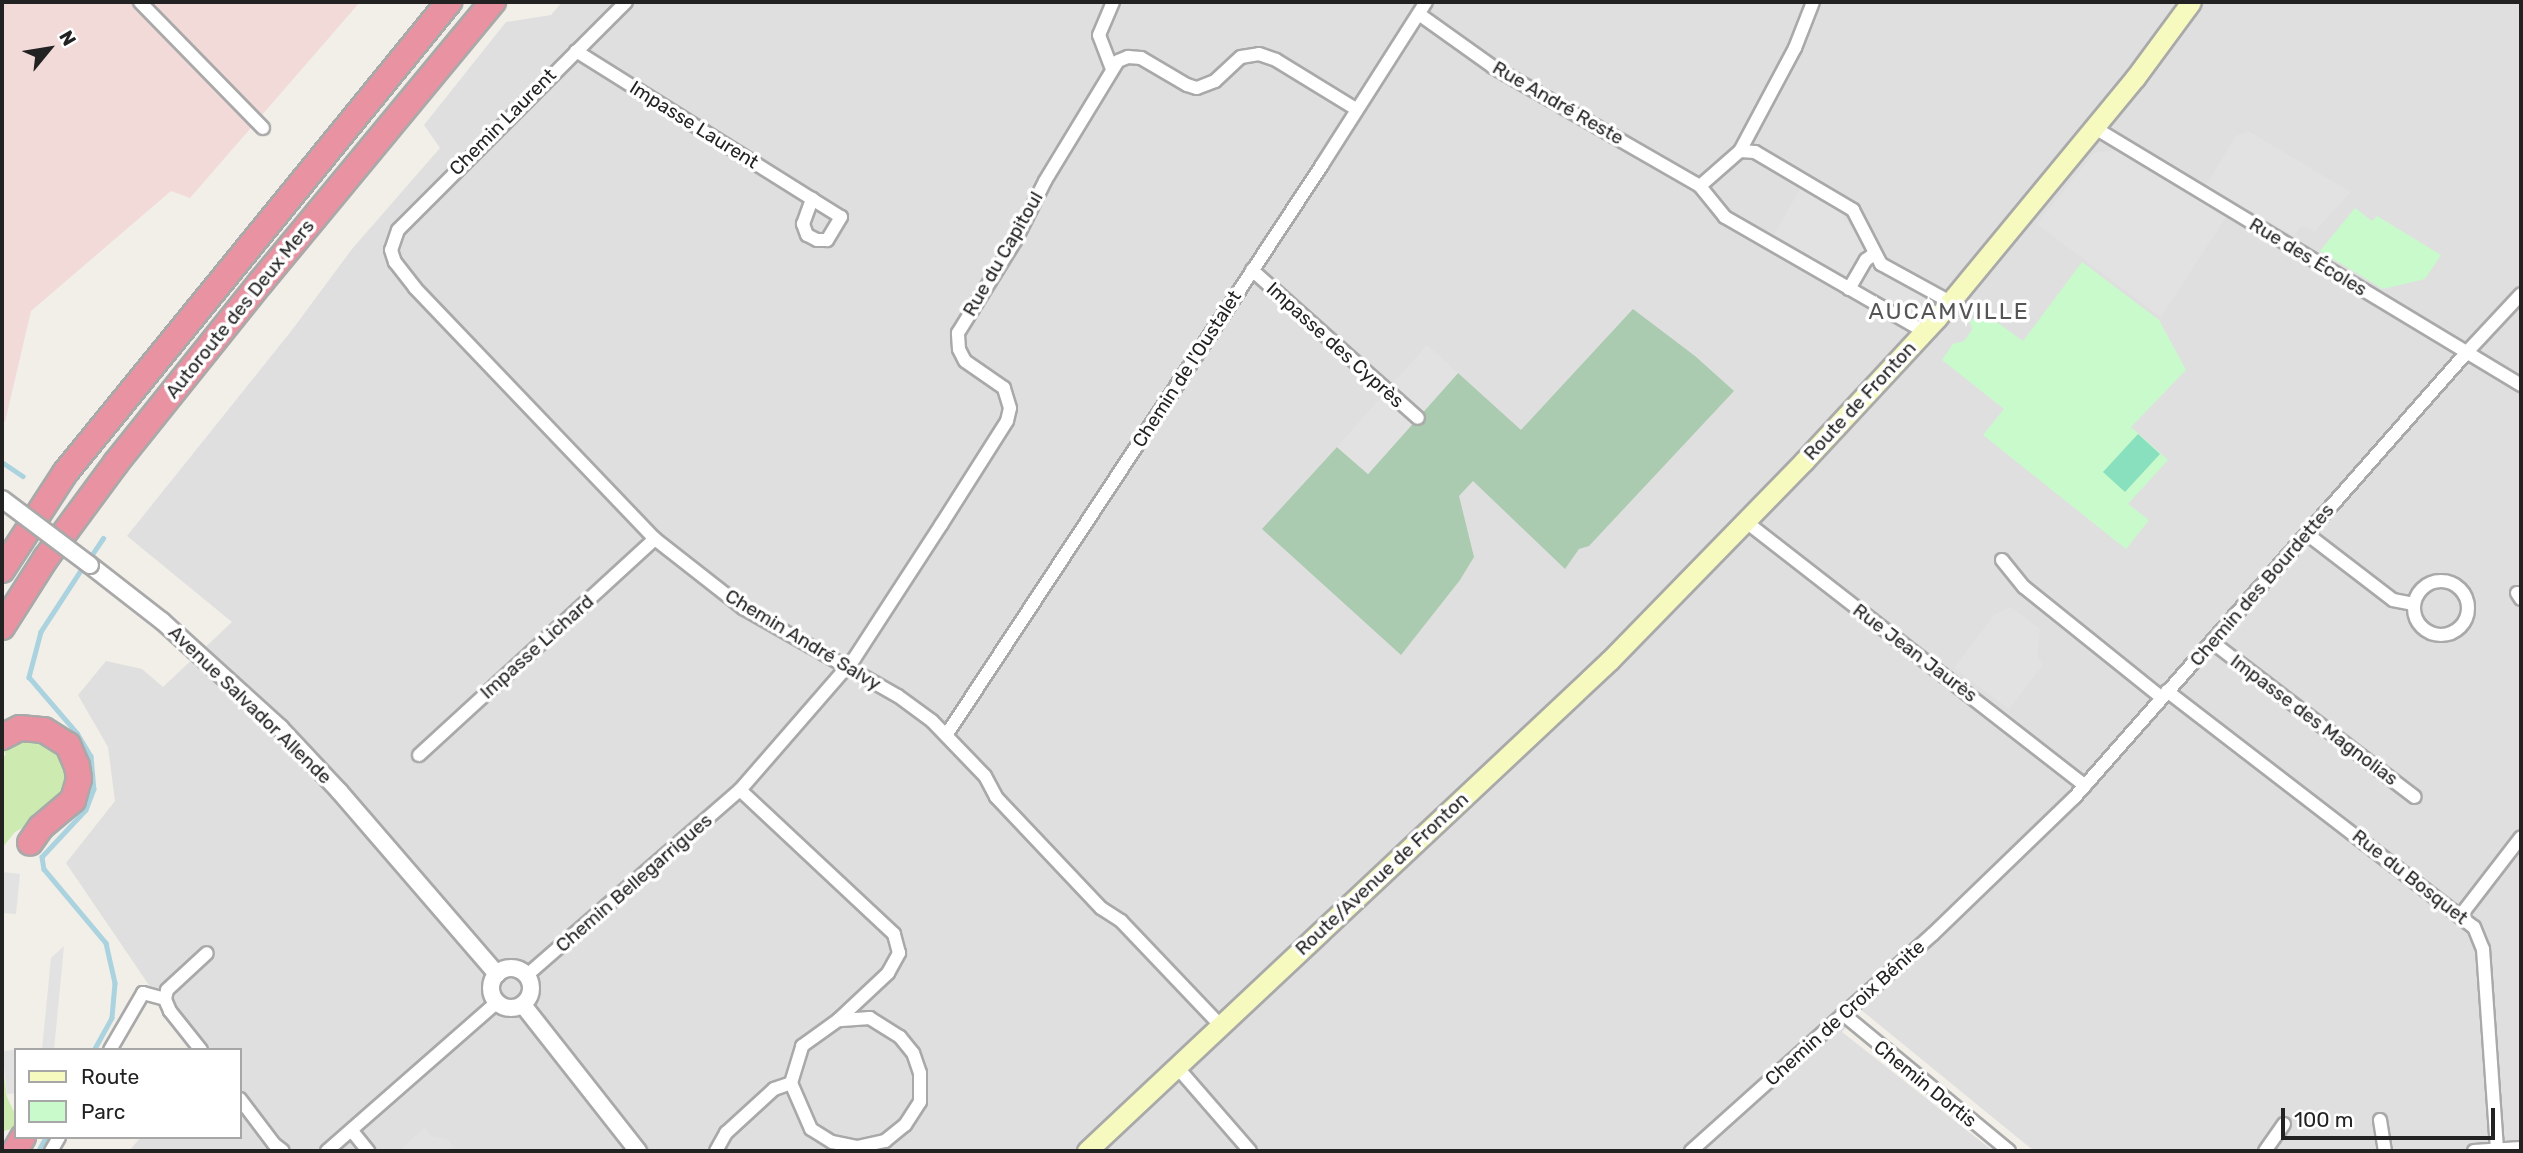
<!DOCTYPE html>
<meta charset="utf-8">
<style>
body{margin:0}
#map{position:relative;width:2523px;height:1153px;overflow:hidden;background:#f2efe9;font-family:Rubik,sans-serif}
div>[style]{position:absolute}
[style*='--x']{left:calc(var(--x)*1px);top:calc(var(--y)*1px);width:calc(var(--w)*1px);rotate:calc(var(--a)*1deg)}
.residential>*{inset:0;background:#e0dfdf}
.commercial>*{inset:0;background:#f2dad9}
.grass>*{inset:0;background:#cdebb0}
.cemetery>*{inset:0;background:#aacbaf}
.park>*{inset:0;background:#c8facc}
.pitch>*{inset:0;background:#88e0be}
.parking>*{inset:0;background:#e2e2e2}
.stream>*{height:4.5px;margin:-2.25px;padding:0 2.25px;transform-origin:2.25px;border-radius:2.25px;background:#aad3df}
.roads{filter:drop-shadow(2px 0 #a9a9a9) drop-shadow(-2px 0 #a9a9a9) drop-shadow(0 2px #a9a9a9) drop-shadow(0 -2px #a9a9a9)}
.minor>*{height:12px;margin:-6px;padding:0 6px;transform-origin:6px;border-radius:6px;background:#fff}
.minor>.ring{margin:-6px;padding:0;box-sizing:content-box;background:none;border:12px solid #fff;border-radius:50%}
.tertiary>*{height:16px;margin:-8px;padding:0 8px;transform-origin:8px;border-radius:8px;background:#fff}
.tertiary>.ring{margin:-8px;padding:0;box-sizing:content-box;background:none;border:16px solid #fff;border-radius:50%}
.secondary>*{height:19px;margin:-9.5px;padding:0 9.5px;transform-origin:9.5px;border-radius:9.5px;background:#f7fabf}
.motorway>*{height:24px;margin:-12px;padding:0 12px;transform-origin:12px;border-radius:12px;background:#e892a2}
.bridges{filter:drop-shadow(2px 0 #a9a9a9) drop-shadow(-2px 0 #a9a9a9) drop-shadow(0 2px #a9a9a9) drop-shadow(0 -2px #a9a9a9)}
.tertiary-bridge>*{height:16px;margin:-8px;padding:0 8px;transform-origin:8px;border-radius:8px;background:#fff}
span{translate:-50% -50%;white-space:nowrap;text-align:center;line-height:1.15;-webkit-text-stroke:7px #fff;paint-order:stroke}
.street-label{font-size:19px;color:#222}
.quarter-label{font-size:23px;color:#555;letter-spacing:2px}
.frame{position:absolute;inset:0;border:4px solid #222;pointer-events:none}
.legend{position:absolute;left:14px;top:1048px;width:228px;height:91px;box-sizing:border-box;background:#fff;border:2px solid #a7a7a7;margin:0;padding:9px 12px;list-style:none;font-size:21px;color:#222}
.legend li{display:flex;align-items:center;gap:14px;height:35px}
.legend b{width:35px;border:2px solid #a7a7a7}
.north{position:absolute;left:14px;top:14px;width:70px;height:70px;-webkit-text-stroke:5px #fff;paint-order:stroke;rotate:60deg;font-size:19px;font-weight:700;line-height:28px;text-align:center;color:#222}
.north::after{content:'';display:block;margin:auto;width:24px;height:32px;background:#222;clip-path:polygon(50% 0,100% 100%,50% 72%,0 100%)}
.scale{position:absolute;left:2281px;top:1108px;width:214px;height:32px;box-sizing:border-box;border:4px solid #222;border-top:0;padding-left:9px;font-size:21px;line-height:24px;white-space:nowrap;color:#222;-webkit-text-stroke:5px #fff;paint-order:stroke}
</style>
<div id="map">
<div class="residential">
<div style="clip-path:polygon(562px 2px,2521px 2px,2521px 1151px,2034px 1151px,1860px 1009px,1842px 1032px,1993px 1151px,129px 1151px,141px 1137px,240px 1137px,240px 1050px,193px 1050px,66px 863px,115px 801px,108px 747px,78px 695px,106px 661px,142px 669px,163px 687px,232px 622px,127px 536px,292px 330px,352px 249px,440px 148px,424px 125px,506px 22px,551px 15px)"></div>
</div>
<div class="commercial">
<div style="clip-path:polygon(2px 2px,360px 2px,190px 198px,171px 191px,31px 311px,5px 422px,2px 420px)"></div>
</div>
<div class="grass">
<div style="clip-path:polygon(29px 735px,61px 748px,72px 784px,42px 817px,15px 832px,2px 848px,2px 758px,6px 754px,2px 749px)"></div>
<div style="clip-path:polygon(2px 1061px,7px 1097px,16px 1116px,16px 1128px,4px 1131px,2px 1137px,4px 1143px,15px 1141px,6px 1151px,2px 1151px)"></div>
</div>
<div class="cemetery">
<div style="clip-path:polygon(1633px 309px,1695px 356px,1734px 391px,1589px 546px,1579px 549px,1565px 569px,1473px 481px,1459px 496px,1474px 557px,1460px 580px,1401px 655px,1262px 529px,1337px 447px,1368px 474px,1458px 373px,1521px 430px)"></div>
</div>
<div class="park">
<div style="clip-path:polygon(2355px 208px,2372px 221px,2377px 216px,2441px 255px,2425px 279px,2383px 289px,2320px 251px)"></div>
<div style="clip-path:polygon(2082px 262px,2159px 320px,2186px 370px,2131px 427px,2168px 460px,2128px 504px,2149px 520px,2126px 549px,1983px 435px,2004px 409px,1942px 360px,1953px 344px,1964px 341px,1972px 330px,1970px 322px,1980px 310px,2023px 341px)"></div>
</div>
<div class="pitch">
<div style="clip-path:polygon(2138px 434px,2160px 454px,2125px 492px,2103px 472px)"></div>
</div>
<div class="parking">
<div style="clip-path:polygon(2248px 131px,2351px 192px,2314px 232px,2306px 226px,2299px 228px,2294px 236px,2206px 185px,2236px 136px)"></div>
<div style="clip-path:polygon(2114px 150px,2226px 217px,2161px 317px,2037px 224px,2094px 153px)"></div>
<div style="clip-path:polygon(1800px 189px,1839px 211px,1864px 244px,1927px 296px,1914px 311px,1902px 314px,1863px 293px,1846px 276px,1774px 235px)"></div>
<div style="clip-path:polygon(1427px 345px,1458px 373px,1368px 474px,1337px 447px)"></div>
<div style="clip-path:polygon(2011px 607px,2040px 629px,2037px 656px,2043px 665px,2009px 709px,1954px 668px,1995px 614px)"></div>
<div style="clip-path:polygon(2px 872px,20px 874px,16px 914px,2px 913px)"></div>
<div style="clip-path:polygon(64px 946px,54px 1050px,42px 1050px,51px 958px)"></div>
<div style="clip-path:polygon(25px 1049px,16px 1050px,16px 1093px,7px 1094px,2px 1051px)"></div>
<div style="clip-path:polygon(424px 1128px,431px 1136px,447px 1139px,454px 1147px,449px 1151px,399px 1151px)"></div>
</div>
<div class="stream">
<div style="--x:2;--y:462;--w:25;--a:34"></div>
<div style="--x:89;--y:559;--w:25;--a:-56"></div>
<div style="--x:84;--y:566;--w:79;--a:123.1"></div>
<div style="--x:41;--y:632;--w:47;--a:104.9"></div>
<div style="--x:29;--y:677;--w:74;--a:49.4"></div>
<div style="--x:77;--y:733;--w:27;--a:59"></div>
<div style="--x:91;--y:756;--w:33;--a:85"></div>
<div style="--x:94;--y:789;--w:22;--a:111"></div>
<div style="--x:86;--y:810;--w:64;--a:133.1"></div>
<div style="--x:42;--y:857;--w:12;--a:81"></div>
<div style="--x:44;--y:869;--w:97;--a:50"></div>
<div style="--x:106;--y:943;--w:41;--a:77.3"></div>
<div style="--x:115;--y:983;--w:35;--a:95"></div>
<div style="--x:112;--y:1018;--w:37;--a:119"></div>
<div style="--x:38;--y:1151;--w:16;--a:-60"></div>
</div>
<div class="roads">
<div class="minor">
<div style="--x:140;--y:2;--w:176;--a:45.7"></div>
<div style="--x:626;--y:2;--w:322;--a:135"></div>
<div style="--x:398;--y:230;--w:21;--a:109"></div>
<div style="--x:391;--y:250;--w:13;--a:72"></div>
<div style="--x:395;--y:262;--w:33;--a:52"></div>
<div style="--x:415;--y:288;--w:347;--a:46.3"></div>
<div style="--x:655;--y:539;--w:112;--a:38.1"></div>
<div style="--x:743;--y:608;--w:178;--a:29.6"></div>
<div style="--x:898;--y:696;--w:42;--a:36.3"></div>
<div style="--x:932;--y:721;--w:76;--a:46.1"></div>
<div style="--x:985;--y:776;--w:24;--a:62"></div>
<div style="--x:996;--y:797;--w:153;--a:46.6"></div>
<div style="--x:1101;--y:908;--w:24;--a:33"></div>
<div style="--x:1121;--y:921;--w:144;--a:46.4"></div>
<div style="--x:1419;--y:14;--w:91;--a:35.6"></div>
<div style="--x:1493;--y:67;--w:239;--a:29.9"></div>
<div style="--x:576;--y:51;--w:279;--a:32.1"></div>
<div style="--x:812;--y:199;--w:34;--a:32"></div>
<div style="--x:841;--y:217;--w:27;--a:121"></div>
<div style="--x:827;--y:240;--w:10;--a:180"></div>
<div style="--x:817;--y:240;--w:11;--a:-153"></div>
<div style="--x:807;--y:235;--w:12;--a:-110"></div>
<div style="--x:803;--y:224;--w:27;--a:-70"></div>
<div style="--x:1112;--y:69;--w:36;--a:-111"></div>
<div style="--x:1099;--y:35;--w:36;--a:-67"></div>
<div style="--x:2095;--y:128;--w:498;--a:31.1"></div>
<div style="--x:1740;--y:151;--w:117;--a:-61.9"></div>
<div style="--x:1795;--y:48;--w:49;--a:-68.6"></div>
<div style="--x:1252;--y:270;--w:222;--a:41.7"></div>
<div style="--x:1849;--y:289;--w:34;--a:-60"></div>
<div style="--x:1866;--y:260;--w:11;--a:-38"></div>
<div style="--x:1925;--y:332;--w:231;--a:-150.1"></div>
<div style="--x:1725;--y:217;--w:40;--a:-129"></div>
<div style="--x:1700;--y:186;--w:53;--a:-41.2"></div>
<div style="--x:1740;--y:151;--w:15;--a:4"></div>
<div style="--x:1755;--y:152;--w:114;--a:30.6"></div>
<div style="--x:1853;--y:210;--w:61;--a:62.6"></div>
<div style="--x:1881;--y:264;--w:79;--a:28.8"></div>
<div style="--x:1745;--y:521;--w:431;--a:37.9"></div>
<div style="--x:2307;--y:534;--w:108;--a:37.5"></div>
<div style="--x:2393;--y:600;--w:21;--a:11"></div>
<div style="--x:2002;--y:560;--w:35;--a:51"></div>
<div style="--x:2024;--y:587;--w:177;--a:38.8"></div>
<div class="ring" style="left:2414px;top:581px;width:42px;height:42px"></div>
<div style="--x:2517;--y:593;--w:7;--a:56"></div>
<div style="--x:2212;--y:642;--w:255;--a:37.4"></div>
<div style="--x:2167;--y:691;--w:387;--a:37.6"></div>
<div style="--x:2474;--y:927;--w:24;--a:68"></div>
<div style="--x:2483;--y:949;--w:200;--a:86"></div>
<div style="--x:947;--y:734;--w:681;--a:-56.61"></div>
<div style="--x:1322;--y:165;--w:193;--a:-57.5"></div>
<div style="--x:419;--y:755;--w:320;--a:-42.5"></div>
<div style="--x:2461;--y:915;--w:98;--a:-52.4"></div>
<div style="--x:527;--y:975;--w:282;--a:-41"></div>
<div style="--x:740;--y:790;--w:174;--a:-49"></div>
<div style="--x:854;--y:659;--w:160;--a:-57"></div>
<div style="--x:941;--y:525;--w:123;--a:-57.6"></div>
<div style="--x:1007;--y:421;--w:13;--a:-77"></div>
<div style="--x:1010;--y:408;--w:21;--a:-107"></div>
<div style="--x:1004;--y:388;--w:47;--a:-145.3"></div>
<div style="--x:965;--y:361;--w:13;--a:-117"></div>
<div style="--x:959;--y:349;--w:16;--a:-94"></div>
<div style="--x:958;--y:333;--w:108;--a:-58.2"></div>
<div style="--x:1015;--y:241;--w:67;--a:-63.4"></div>
<div style="--x:1045;--y:181;--w:140;--a:-58.7"></div>
<div style="--x:1118;--y:61;--w:11;--a:-22"></div>
<div style="--x:1128;--y:57;--w:13;--a:4"></div>
<div style="--x:1141;--y:58;--w:53;--a:30.4"></div>
<div style="--x:1187;--y:85;--w:10;--a:17"></div>
<div style="--x:1197;--y:88;--w:19;--a:-21"></div>
<div style="--x:1215;--y:81;--w:35;--a:-43"></div>
<div style="--x:1241;--y:57;--w:18;--a:-9"></div>
<div style="--x:1259;--y:54;--w:18;--a:19"></div>
<div style="--x:1276;--y:60;--w:94;--a:31.5"></div>
<div style="--x:1843;--y:1014;--w:215;--a:39.5"></div>
<div style="--x:110;--y:1050;--w:66;--a:-59.9"></div>
<div style="--x:143;--y:993;--w:23;--a:15"></div>
<div style="--x:201;--y:1050;--w:50;--a:-128.5"></div>
<div style="--x:170;--y:1011;--w:13;--a:-113"></div>
<div style="--x:165;--y:999;--w:9;--a:-77"></div>
<div style="--x:167;--y:990;--w:54;--a:-42.8"></div>
<div style="--x:1177;--y:1067;--w:111;--a:49"></div>
<div style="--x:791;--y:1083;--w:50;--a:66.5"></div>
<div style="--x:811;--y:1129;--w:25;--a:32"></div>
<div style="--x:832;--y:1142;--w:25;--a:11"></div>
<div style="--x:857;--y:1147;--w:29;--a:-12"></div>
<div style="--x:885;--y:1141;--w:26;--a:-39"></div>
<div style="--x:905;--y:1125;--w:27;--a:-57"></div>
<div style="--x:920;--y:1102;--w:29;--a:-90"></div>
<div style="--x:920;--y:1073;--w:21;--a:-109"></div>
<div style="--x:913;--y:1053;--w:21;--a:-129"></div>
<div style="--x:900;--y:1037;--w:36;--a:-148"></div>
<div style="--x:870;--y:1018;--w:32;--a:176"></div>
<div style="--x:240;--y:1099;--w:56;--a:52.9"></div>
<div style="--x:274;--y:1144;--w:11;--a:38"></div>
<div style="--x:2380;--y:1120;--w:31;--a:81"></div>
<div style="--x:352;--y:1131;--w:26;--a:51"></div>
<div style="--x:51;--y:1151;--w:16;--a:-60"></div>
<div style="--x:327;--y:1151;--w:226;--a:-41.2"></div>
<div style="--x:716;--y:1151;--w:21;--a:-61"></div>
<div style="--x:726;--y:1133;--w:65;--a:-42.5"></div>
<div style="--x:774;--y:1089;--w:18;--a:-19"></div>
<div style="--x:791;--y:1083;--w:39;--a:-73"></div>
<div style="--x:802;--y:1046;--w:44;--a:-35.8"></div>
<div style="--x:838;--y:1020;--w:69;--a:-43.2"></div>
<div style="--x:888;--y:973;--w:23;--a:-61"></div>
<div style="--x:899;--y:953;--w:20;--a:-105"></div>
<div style="--x:894;--y:934;--w:211;--a:-136.9"></div>
<div style="--x:1691;--y:1151;--w:325;--a:-41.9"></div>
<div style="--x:1933;--y:934;--w:196;--a:-44"></div>
<div style="--x:2074;--y:798;--w:594;--a:-48.61"></div>
<div style="--x:2467;--y:352;--w:79;--a:-47"></div>
<div style="--x:2265;--y:1151;--w:33;--a:-55"></div>
<div style="--x:2474;--y:1151;--w:47;--a:-3.7"></div>
</div>
<div class="tertiary">
<div style="--x:90;--y:565;--w:91;--a:37.9"></div>
<div style="--x:162;--y:621;--w:159;--a:42.2"></div>
<div style="--x:280;--y:728;--w:86;--a:46.9"></div>
<div style="--x:339;--y:791;--w:242;--a:49.2"></div>
<div class="ring" style="left:491px;top:968px;width:24px;height:24px"></div>
<div style="--x:523;--y:1005;--w:186;--a:51.8"></div>
</div>
<div class="secondary">
<div style="--x:1087;--y:1151;--w:717;--a:-43.19"></div>
<div style="--x:1610;--y:660;--w:278;--a:-45.7"></div>
<div style="--x:1804;--y:461;--w:195;--a:-47.1"></div>
<div style="--x:1937;--y:318;--w:311;--a:-50.5"></div>
<div style="--x:2135;--y:78;--w:94;--a:-53.6"></div>
</div>
<div class="motorway">
<div style="--x:2;--y:570;--w:116;--a:-57"></div>
<div style="--x:65;--y:473;--w:608;--a:-50.81"></div>
<div style="--x:2;--y:627;--w:82;--a:-57.5"></div>
<div style="--x:46;--y:558;--w:118;--a:-53.6"></div>
<div style="--x:116;--y:463;--w:232;--a:-51.3"></div>
<div style="--x:261;--y:282;--w:364;--a:-50.4"></div>
<div style="--x:2;--y:737;--w:20;--a:-27"></div>
<div style="--x:20;--y:728;--w:24;--a:5"></div>
<div style="--x:44;--y:730;--w:28;--a:32"></div>
<div style="--x:68;--y:745;--w:23;--a:67"></div>
<div style="--x:77;--y:766;--w:13;--a:81"></div>
<div style="--x:79;--y:779;--w:22;--a:106"></div>
<div style="--x:73;--y:800;--w:42;--a:139.8"></div>
<div style="--x:41;--y:827;--w:19;--a:125"></div>
<div style="--x:15;--y:1151;--w:16;--a:-60"></div>
</div>
</div>
<div class="bridges">
<div class="tertiary-bridge">
<div style="--x:2;--y:499;--w:110;--a:36.9"></div>
</div>
</div>
<div class="street-label">
<span style="left:1558px;top:103px;rotate:30deg">Rue André Reste</span>
<span style="left:503px;top:122px;rotate:-45deg">Chemin Laurent</span>
<span style="left:694px;top:125px;rotate:32deg">Impasse Laurent</span>
<span style="left:1003px;top:254px;rotate:-60deg">Rue du Capitoul</span>
<span style="left:2308px;top:257px;rotate:31deg">Rue des Écoles</span>
<span style="left:240px;top:309px;rotate:-51deg">Autoroute des Deux Mers</span>
<span style="left:1335px;top:345px;rotate:42deg">Impasse des Cyprès</span>
<span style="left:1187px;top:369px;rotate:-57deg">Chemin de l'Oustalet</span>
<span style="left:1860px;top:401px;rotate:-47deg">Route de Fronton</span>
<span style="left:2262px;top:585px;rotate:-49deg">Chemin des Bourdettes</span>
<span style="left:803px;top:640px;rotate:31deg">Chemin André Salvy</span>
<span style="left:537px;top:647px;rotate:-42deg">Impasse Lichard</span>
<span style="left:1915px;top:653px;rotate:37deg">Rue Jean Jaurès</span>
<span style="left:250px;top:705px;rotate:44deg">Avenue Salvador Allende</span>
<span style="left:2314px;top:720px;rotate:37deg">Impasse des Magnolias</span>
<span style="left:1382px;top:874px;rotate:-43deg">Route/Avenue de Fronton</span>
<span style="left:2410px;top:877px;rotate:38deg">Rue du Bosquet</span>
<span style="left:634px;top:883px;rotate:-41deg">Chemin Bellegarrigues</span>
<span style="left:1845px;top:1013px;rotate:-42deg">Chemin de Croix Bénite</span>
<span style="left:1925px;top:1084px;rotate:39deg">Chemin Dortis</span>
</div>
<div class="quarter-label">
<span style="left:1949px;top:311px">AUCAMVILLE</span>
</div>
<div class="frame"></div>
<ul class="legend">
<li><b style="height:9px;background:#f7fabf"></b>Route</li>
<li><b style="height:19px;background:#c8facc"></b>Parc</li>
</ul>
<div class="north">N</div>
<div class="scale">100 m</div>
</div>
